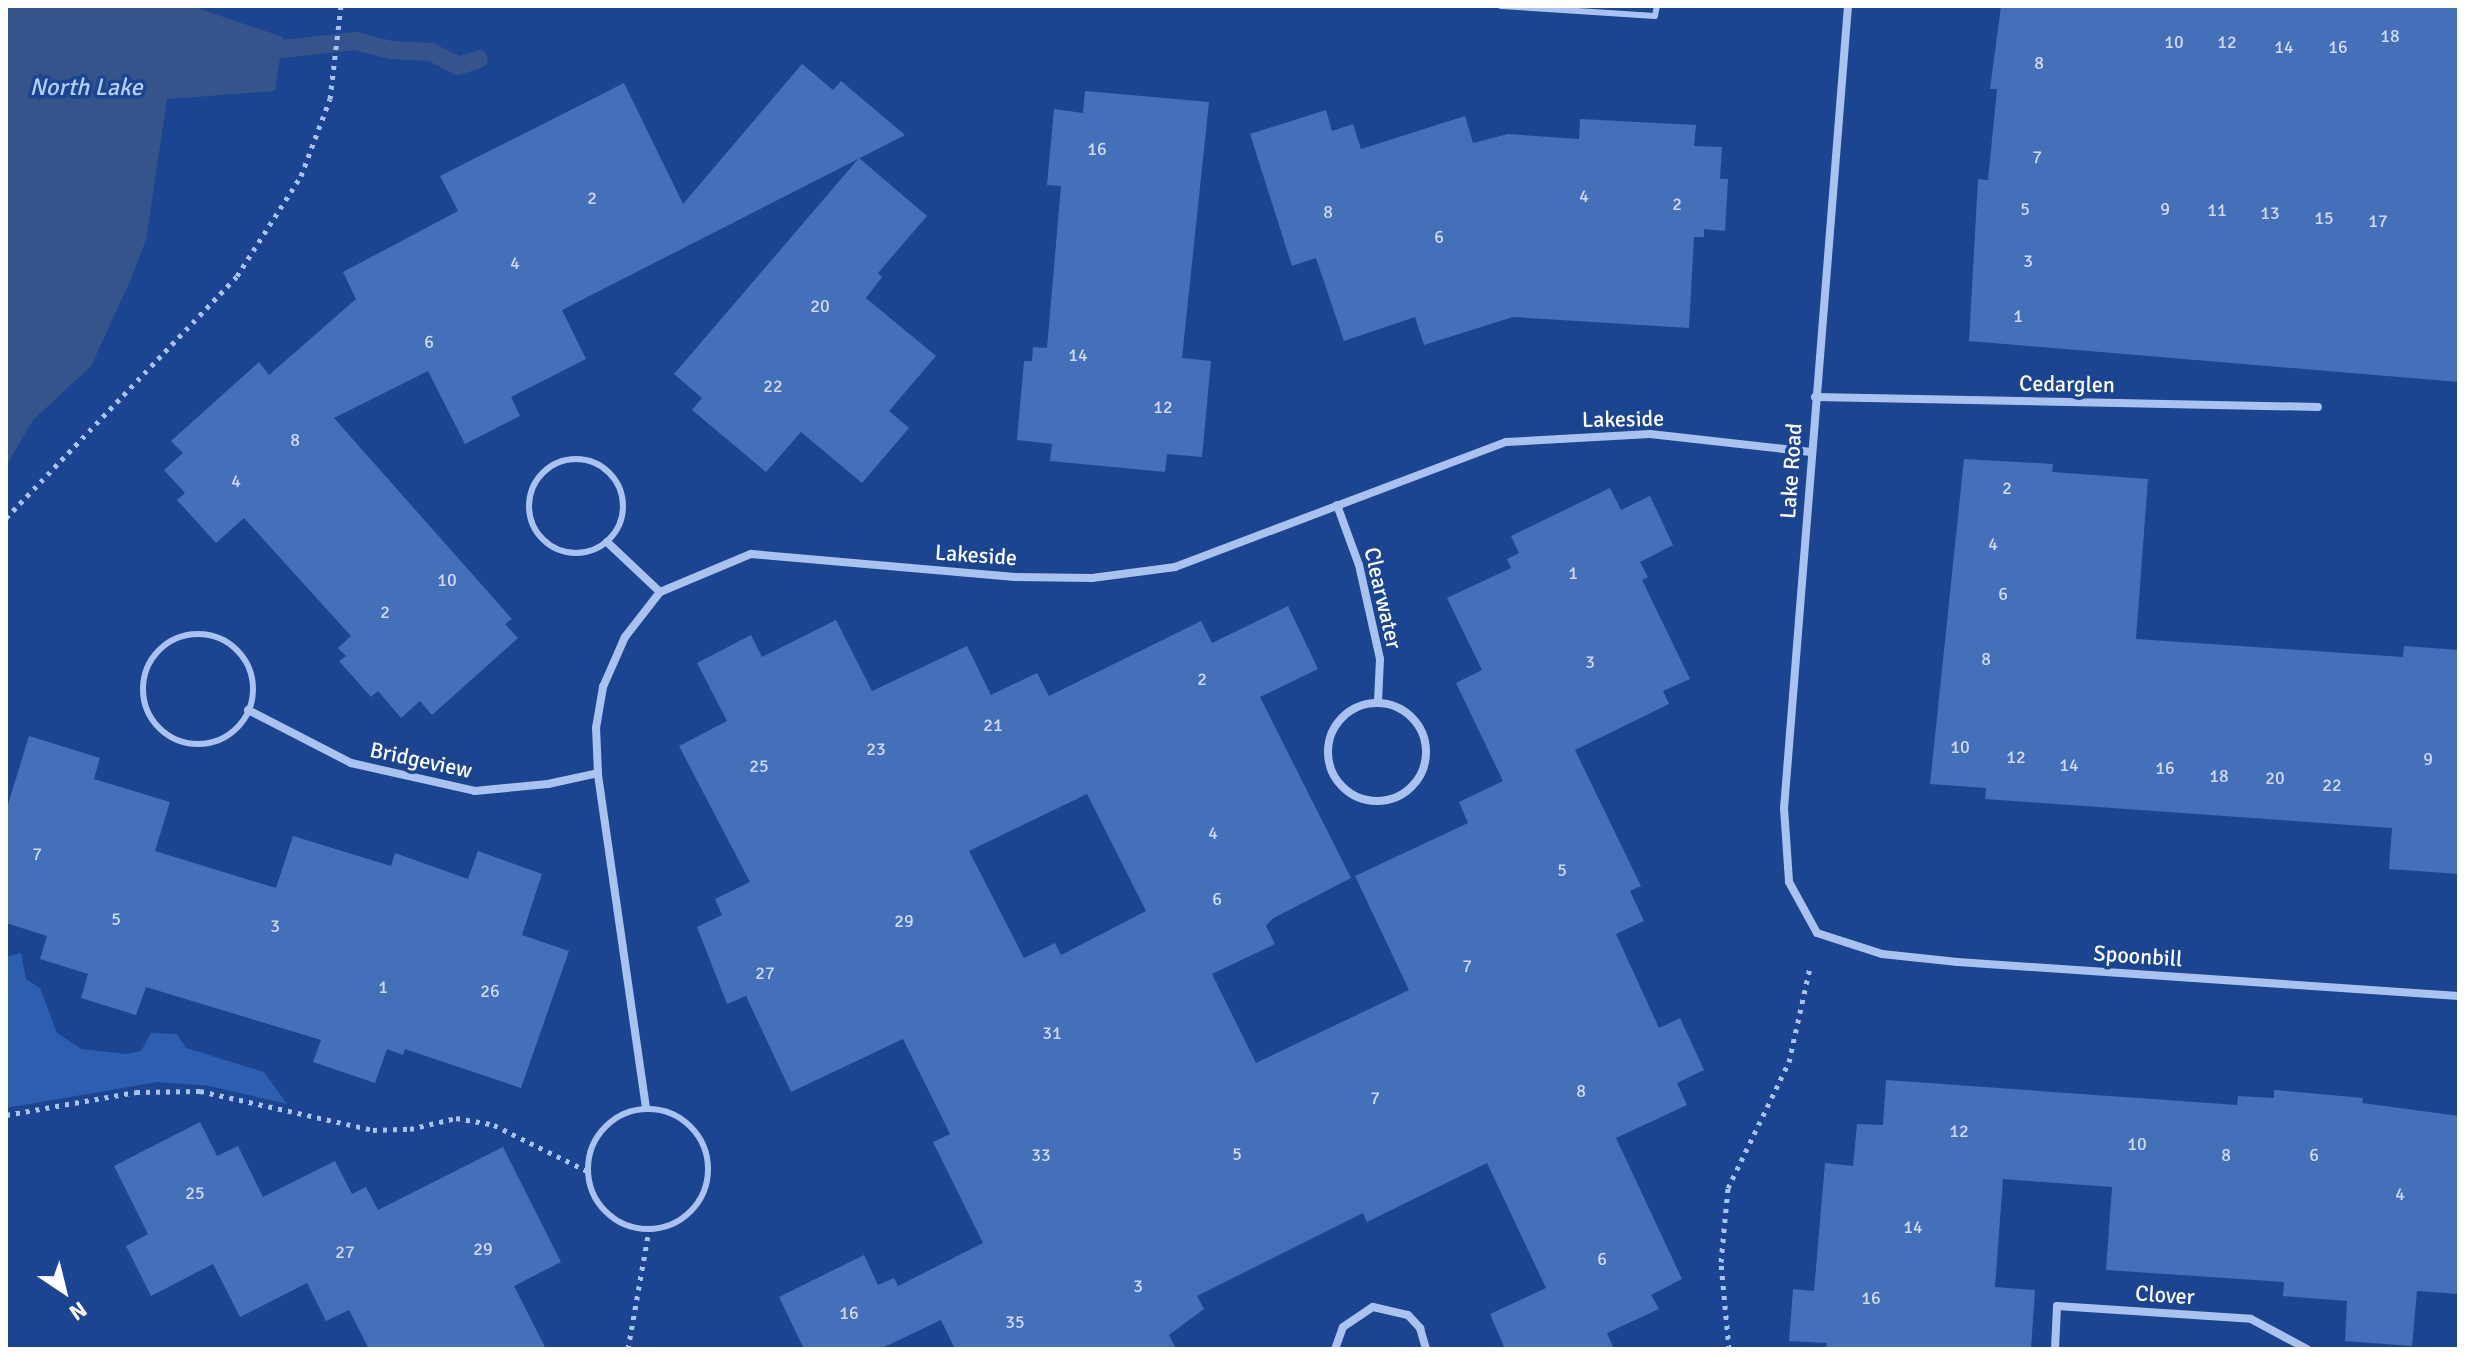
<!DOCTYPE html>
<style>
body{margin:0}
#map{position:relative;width:2465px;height:1355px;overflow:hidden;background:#1b4590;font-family:Signika,sans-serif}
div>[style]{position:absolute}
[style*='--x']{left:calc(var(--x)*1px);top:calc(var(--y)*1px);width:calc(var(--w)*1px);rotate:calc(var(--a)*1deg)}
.green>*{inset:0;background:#2e5eaf}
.water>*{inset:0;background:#36548c}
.stream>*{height:18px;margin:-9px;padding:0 9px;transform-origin:9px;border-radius:9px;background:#36548c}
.building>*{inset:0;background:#446fb9}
.path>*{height:5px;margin-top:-2.5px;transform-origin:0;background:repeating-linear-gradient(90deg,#aac3ee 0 4px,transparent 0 10px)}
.lane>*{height:6px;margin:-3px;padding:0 3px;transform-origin:3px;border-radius:3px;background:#aac3ee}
.lane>.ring{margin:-3px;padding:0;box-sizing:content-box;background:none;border:6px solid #aac3ee;border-radius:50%}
.street>*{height:8px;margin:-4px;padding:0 4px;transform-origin:4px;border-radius:4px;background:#aac3ee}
.street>.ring{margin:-4px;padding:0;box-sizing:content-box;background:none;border:8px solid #aac3ee;border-radius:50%}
span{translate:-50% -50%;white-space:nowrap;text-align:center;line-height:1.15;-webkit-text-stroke:7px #1b4590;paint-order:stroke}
.number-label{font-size:18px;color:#d0dbee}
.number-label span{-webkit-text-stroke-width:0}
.street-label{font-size:22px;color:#fff}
.water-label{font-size:24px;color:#b6cef5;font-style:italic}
.frame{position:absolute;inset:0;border:8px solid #fff;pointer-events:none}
.north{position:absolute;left:24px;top:1251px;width:80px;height:80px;-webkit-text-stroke:6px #1b4590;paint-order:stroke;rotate:145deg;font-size:22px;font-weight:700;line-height:32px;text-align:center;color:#fff}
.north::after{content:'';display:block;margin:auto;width:28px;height:36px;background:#fff;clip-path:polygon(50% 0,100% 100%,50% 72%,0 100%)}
</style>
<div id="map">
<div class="green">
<div style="clip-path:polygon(21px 953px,26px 979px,40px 988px,57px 1033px,81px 1049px,127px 1054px,141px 1051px,151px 1033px,177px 1034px,186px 1048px,264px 1072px,287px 1104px,209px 1086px,158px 1082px,6px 1108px,6px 957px)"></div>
</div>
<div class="water">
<div style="clip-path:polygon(6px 6px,191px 6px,283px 37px,275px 91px,167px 99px,146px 240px,131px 279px,91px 366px,33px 420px,6px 466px)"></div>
</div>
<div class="stream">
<div style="--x:282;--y:49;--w:73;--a:-6.3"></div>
<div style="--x:355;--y:41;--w:37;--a:14"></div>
<div style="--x:391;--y:50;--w:40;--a:2.9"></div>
<div style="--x:431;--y:52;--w:30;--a:27"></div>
<div style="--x:458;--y:66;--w:22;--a:-18"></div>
</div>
<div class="building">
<div style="clip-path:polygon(2001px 6px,2459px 6px,2459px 382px,1969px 341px,1978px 179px,1988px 180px,1997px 89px,1990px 89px)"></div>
<div style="clip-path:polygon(802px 64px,833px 90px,841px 81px,905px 135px,562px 310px,586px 359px,511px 397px,520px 416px,465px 444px,428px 371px,334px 418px,512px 619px,505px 624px,518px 638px,432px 715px,420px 701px,401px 718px,378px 691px,371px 697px,339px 661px,346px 656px,338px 648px,351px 636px,244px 518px,216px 543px,177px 500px,185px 493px,164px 470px,183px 453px,171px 441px,259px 362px,269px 375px,356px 299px,343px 272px,458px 211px,440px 176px,624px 83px,683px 204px)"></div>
<div style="clip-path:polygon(1085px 91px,1209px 102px,1182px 358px,1211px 361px,1202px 457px,1167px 454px,1165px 472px,1050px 461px,1052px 444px,1017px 440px,1024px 361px,1032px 361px,1033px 347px,1047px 348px,1061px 186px,1047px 185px,1054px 109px,1083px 113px)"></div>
<div style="clip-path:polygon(1326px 110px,1332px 131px,1353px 124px,1361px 149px,1465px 116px,1473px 143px,1508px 134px,1579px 139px,1580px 119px,1696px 125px,1694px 146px,1722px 147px,1720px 179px,1728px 179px,1725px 231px,1704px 229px,1704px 237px,1694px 237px,1689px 328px,1513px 317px,1424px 345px,1415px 317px,1344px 341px,1316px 258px,1292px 266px,1250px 134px)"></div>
<div style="clip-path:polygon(859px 158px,927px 216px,878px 273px,882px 277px,866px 298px,936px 356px,889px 411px,909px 428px,862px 483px,801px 432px,766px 472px,692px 410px,702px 398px,674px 374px)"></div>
<div style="clip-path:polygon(1964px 459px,2053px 464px,2052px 472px,2148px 479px,2136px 639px,2403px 657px,2404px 646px,2459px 650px,2459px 874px,2389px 869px,2392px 828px,1985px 799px,1986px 788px,1930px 784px)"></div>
<div style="clip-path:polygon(evenodd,1610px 488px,1621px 510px,1650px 496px,1673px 545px,1640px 562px,1648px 577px,1642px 580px,1690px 679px,1663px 691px,1669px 704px,1575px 750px,1641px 886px,1630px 891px,1644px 921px,1616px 934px,1659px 1028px,1680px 1018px,1704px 1070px,1677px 1083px,1687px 1105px,1616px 1138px,1682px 1279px,1651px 1295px,1659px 1309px,1607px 1333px,1614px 1349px,1505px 1349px,1490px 1314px,1546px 1288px,1487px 1163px,1367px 1222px,1363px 1213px,1197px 1296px,1204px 1309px,1169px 1335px,1176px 1349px,955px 1349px,941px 1320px,880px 1349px,804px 1349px,779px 1297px,864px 1255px,878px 1285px,894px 1278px,898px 1286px,983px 1243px,933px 1142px,950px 1134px,903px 1039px,791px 1092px,746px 996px,727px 1004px,697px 927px,722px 915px,715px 899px,750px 882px,679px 746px,727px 721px,697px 663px,751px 635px,762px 657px,836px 620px,872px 691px,967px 646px,991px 695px,1037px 673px,1049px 696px,1201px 621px,1212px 643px,1288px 606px,1318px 669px,1260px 697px,1351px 878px,1272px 919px,1266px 926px,1275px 944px,1212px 974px,1256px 1063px,1409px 990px,1355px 876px,1468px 823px,1459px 802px,1503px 781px,1456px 683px,1482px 670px,1447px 598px,1511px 568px,1507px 559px,1519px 553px,1511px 536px,1610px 488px,1087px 794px,1146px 911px,1061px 955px,1055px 943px,1024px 958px,969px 851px,1087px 794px)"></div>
<div style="clip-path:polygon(29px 736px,100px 758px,94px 779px,170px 802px,155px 851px,276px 888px,293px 836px,391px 866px,395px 853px,468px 879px,478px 851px,542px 874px,522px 935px,569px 951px,521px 1088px,405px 1049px,403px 1055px,387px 1049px,375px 1083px,313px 1062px,321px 1040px,146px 987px,136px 1015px,81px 998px,88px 974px,40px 959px,47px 936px,6px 923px,6px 811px)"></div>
<div style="clip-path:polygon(1886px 1080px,2237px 1105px,2238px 1096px,2274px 1098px,2274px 1090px,2363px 1098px,2362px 1103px,2459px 1116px,2459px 1294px,2417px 1291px,2412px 1346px,2345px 1341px,2347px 1301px,2283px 1296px,2284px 1282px,2106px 1270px,2112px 1187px,2003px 1179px,1995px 1287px,2035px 1290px,2031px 1349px,1826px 1349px,1827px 1343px,1789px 1341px,1793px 1289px,1814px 1291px,1825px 1163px,1853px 1166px,1857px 1124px,1883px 1125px)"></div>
<div style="clip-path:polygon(200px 1122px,217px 1156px,238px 1146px,263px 1197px,335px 1161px,352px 1194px,366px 1187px,378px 1210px,503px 1147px,561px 1262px,514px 1286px,546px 1349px,369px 1349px,349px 1310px,326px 1321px,307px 1283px,240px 1317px,213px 1264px,151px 1296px,126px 1246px,148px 1234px,114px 1166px)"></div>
</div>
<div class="path">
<div style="--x:6;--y:518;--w:335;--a:-46.3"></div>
<div style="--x:237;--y:276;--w:119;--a:-57.4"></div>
<div style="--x:301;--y:176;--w:82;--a:-69.4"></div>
<div style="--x:330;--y:99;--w:94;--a:-83.3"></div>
<div style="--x:6;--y:1115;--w:132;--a:-10"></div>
<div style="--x:136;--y:1092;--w:64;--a:-0.9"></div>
<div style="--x:200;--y:1091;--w:177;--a:12.7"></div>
<div style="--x:373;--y:1130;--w:37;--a:-2"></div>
<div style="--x:410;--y:1129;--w:47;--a:-13.4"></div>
<div style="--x:456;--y:1118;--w:39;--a:10"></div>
<div style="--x:494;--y:1125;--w:104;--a:26.3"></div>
<div style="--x:628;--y:1349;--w:121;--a:-80"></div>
<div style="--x:1729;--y:1349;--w:87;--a:-95.3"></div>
<div style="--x:1721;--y:1262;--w:74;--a:-84.6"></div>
<div style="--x:1728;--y:1188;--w:140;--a:-64.2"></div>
<div style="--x:1789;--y:1062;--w:97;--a:-77.5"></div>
</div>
<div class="lane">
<div style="--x:1501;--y:6;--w:154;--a:3.7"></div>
<div style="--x:1655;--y:16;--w:10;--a:-79"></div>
<div class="ring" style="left:529px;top:459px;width:88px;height:88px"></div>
<div class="ring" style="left:143px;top:634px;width:104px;height:104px"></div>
<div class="ring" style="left:588px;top:1109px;width:114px;height:114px"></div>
</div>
<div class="street">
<div style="--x:1848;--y:6;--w:805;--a:94.56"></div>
<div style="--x:1784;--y:808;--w:74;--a:86.1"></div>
<div style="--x:1789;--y:882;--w:58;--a:61.2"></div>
<div style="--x:1817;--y:933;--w:68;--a:17.9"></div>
<div style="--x:1882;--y:954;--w:76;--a:6"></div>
<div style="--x:1958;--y:962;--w:502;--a:3.88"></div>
<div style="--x:1815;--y:397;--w:503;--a:1.14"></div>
<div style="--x:1337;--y:505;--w:64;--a:69.9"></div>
<div style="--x:1359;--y:565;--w:96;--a:77.4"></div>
<div style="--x:1380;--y:659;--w:43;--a:92.7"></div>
<div style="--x:607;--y:542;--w:73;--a:43.3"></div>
<div class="ring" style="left:1328px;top:703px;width:90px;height:90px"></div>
<div style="--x:248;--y:710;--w:116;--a:27.2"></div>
<div style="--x:351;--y:763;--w:127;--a:12.7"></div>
<div style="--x:475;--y:791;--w:73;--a:-5.5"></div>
<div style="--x:548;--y:784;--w:51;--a:-12.4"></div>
<div style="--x:646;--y:1108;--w:338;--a:-98.2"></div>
<div style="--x:598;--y:773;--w:45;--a:-92.5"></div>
<div style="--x:596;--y:728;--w:42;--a:-80.3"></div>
<div style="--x:603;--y:687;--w:55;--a:-66.3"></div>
<div style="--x:625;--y:637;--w:57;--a:-52.1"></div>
<div style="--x:660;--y:592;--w:99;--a:-22.7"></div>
<div style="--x:751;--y:554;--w:265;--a:5"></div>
<div style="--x:1015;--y:577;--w:77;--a:0.7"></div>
<div style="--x:1092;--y:578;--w:84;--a:-7.5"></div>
<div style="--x:1175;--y:567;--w:354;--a:-20.7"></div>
<div style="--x:1506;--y:442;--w:144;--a:-3.2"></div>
<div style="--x:1650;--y:434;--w:162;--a:6.4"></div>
<div style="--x:1335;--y:1349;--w:23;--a:-70"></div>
<div style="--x:1343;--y:1327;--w:36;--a:-34"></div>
<div style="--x:1373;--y:1307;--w:36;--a:13"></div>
<div style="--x:1408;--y:1315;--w:18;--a:47"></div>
<div style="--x:1420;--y:1328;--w:22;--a:74"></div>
<div style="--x:2055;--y:1349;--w:43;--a:-87.3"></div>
<div style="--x:2057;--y:1306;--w:194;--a:3.8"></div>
<div style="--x:2251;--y:1319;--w:64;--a:28.2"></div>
</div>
<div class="number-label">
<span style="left:2390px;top:36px">18</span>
<span style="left:2174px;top:42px">10</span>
<span style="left:2227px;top:42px">12</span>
<span style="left:2284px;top:47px">14</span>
<span style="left:2338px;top:47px">16</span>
<span style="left:2039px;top:63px">8</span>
<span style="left:1097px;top:149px">16</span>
<span style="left:2037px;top:157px">7</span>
<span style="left:1584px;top:196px">4</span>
<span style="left:592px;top:198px">2</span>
<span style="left:1677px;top:204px">2</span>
<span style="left:2025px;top:209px">5</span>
<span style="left:2165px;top:209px">9</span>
<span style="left:2217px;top:210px">11</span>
<span style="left:1328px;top:212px">8</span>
<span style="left:2270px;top:213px">13</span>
<span style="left:2324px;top:218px">15</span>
<span style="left:2378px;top:221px">17</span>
<span style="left:1439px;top:237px">6</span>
<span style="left:2028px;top:261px">3</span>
<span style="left:515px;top:263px">4</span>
<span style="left:820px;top:306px">20</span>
<span style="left:2018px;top:316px">1</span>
<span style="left:429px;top:342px">6</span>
<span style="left:1078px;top:355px">14</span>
<span style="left:773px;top:386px">22</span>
<span style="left:1163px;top:407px">12</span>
<span style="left:295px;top:440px">8</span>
<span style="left:236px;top:481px">4</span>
<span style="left:2007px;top:488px">2</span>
<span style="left:1993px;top:544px">4</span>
<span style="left:1573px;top:573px">1</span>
<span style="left:447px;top:580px">10</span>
<span style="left:2003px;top:594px">6</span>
<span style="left:385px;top:612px">2</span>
<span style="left:1986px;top:659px">8</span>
<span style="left:1590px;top:662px">3</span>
<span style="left:1202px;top:679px">2</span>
<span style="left:993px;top:725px">21</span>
<span style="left:1960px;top:747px">10</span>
<span style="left:876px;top:749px">23</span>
<span style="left:2016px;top:757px">12</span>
<span style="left:2428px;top:759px">9</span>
<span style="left:2069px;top:765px">14</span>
<span style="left:759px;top:766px">25</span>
<span style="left:2165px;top:768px">16</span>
<span style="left:2219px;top:776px">18</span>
<span style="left:2275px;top:778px">20</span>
<span style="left:2332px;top:785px">22</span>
<span style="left:1213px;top:833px">4</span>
<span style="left:37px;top:854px">7</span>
<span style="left:1562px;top:870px">5</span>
<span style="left:1217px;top:899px">6</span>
<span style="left:116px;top:919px">5</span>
<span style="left:904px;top:921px">29</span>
<span style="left:275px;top:926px">3</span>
<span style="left:1467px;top:966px">7</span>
<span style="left:765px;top:973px">27</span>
<span style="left:383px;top:987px">1</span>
<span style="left:490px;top:991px">26</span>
<span style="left:1052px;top:1033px">31</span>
<span style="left:1581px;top:1091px">8</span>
<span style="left:1375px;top:1098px">7</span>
<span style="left:1959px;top:1131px">12</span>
<span style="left:2137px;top:1144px">10</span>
<span style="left:1237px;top:1154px">5</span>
<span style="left:1041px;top:1155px">33</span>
<span style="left:2226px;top:1155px">8</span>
<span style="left:2314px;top:1155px">6</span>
<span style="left:195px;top:1193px">25</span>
<span style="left:2400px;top:1194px">4</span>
<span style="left:1913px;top:1227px">14</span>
<span style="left:483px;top:1249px">29</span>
<span style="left:345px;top:1252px">27</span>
<span style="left:1602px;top:1259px">6</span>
<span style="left:1138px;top:1286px">3</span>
<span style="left:1871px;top:1298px">16</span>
<span style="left:849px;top:1313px">16</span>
<span style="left:1015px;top:1322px">35</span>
</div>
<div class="street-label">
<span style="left:2067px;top:384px;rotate:1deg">Cedarglen</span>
<span style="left:1623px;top:419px;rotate:-1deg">Lakeside</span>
<span style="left:1791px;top:471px;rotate:-86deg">Lake Road</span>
<span style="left:976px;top:555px;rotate:4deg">Lakeside</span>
<span style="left:1383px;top:598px;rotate:77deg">Clearwater</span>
<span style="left:421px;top:760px;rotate:12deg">Bridgeview</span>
<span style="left:2138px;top:956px;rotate:4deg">Spoonbill</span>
<span style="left:2165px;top:1295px;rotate:4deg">Clover</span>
</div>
<div class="water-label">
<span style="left:86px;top:88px">North Lake</span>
</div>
<div class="frame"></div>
<div class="north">N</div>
</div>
